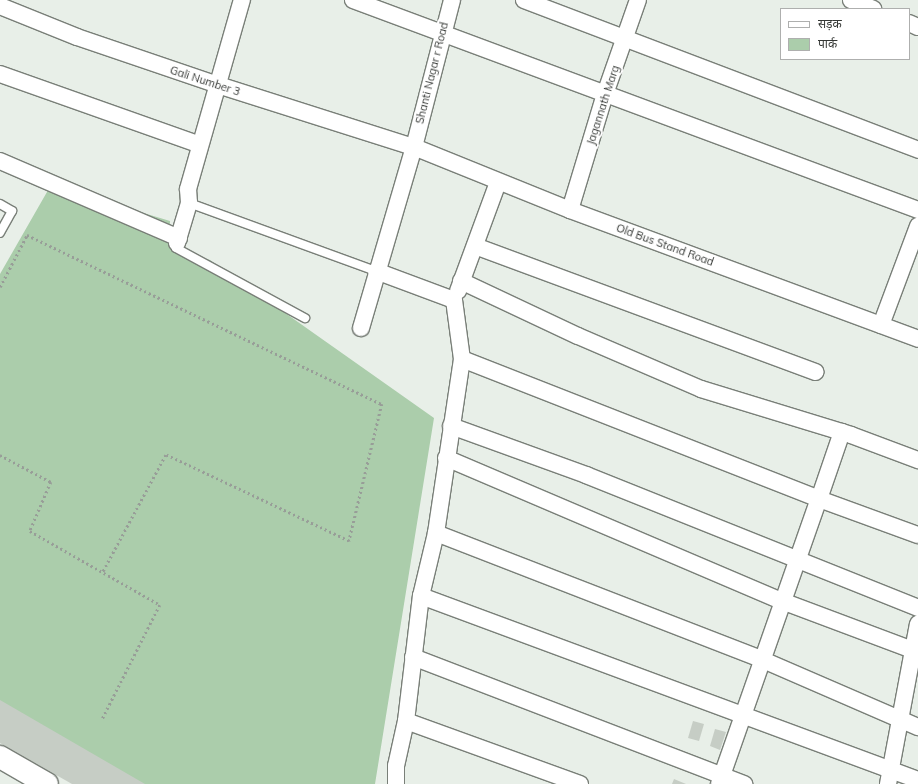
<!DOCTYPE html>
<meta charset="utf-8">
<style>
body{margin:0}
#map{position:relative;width:918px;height:784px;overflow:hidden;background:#e8efe8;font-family:Mulish,"Noto Sans Devanagari",sans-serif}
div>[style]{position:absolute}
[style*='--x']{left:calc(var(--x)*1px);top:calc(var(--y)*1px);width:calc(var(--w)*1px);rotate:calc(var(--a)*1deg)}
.green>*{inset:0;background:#abcdab}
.building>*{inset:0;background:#c6cdc5}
.path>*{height:2.5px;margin-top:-1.25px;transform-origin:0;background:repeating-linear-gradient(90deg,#989d98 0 2px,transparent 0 5px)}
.roads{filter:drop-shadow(1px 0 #797f78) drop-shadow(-1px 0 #797f78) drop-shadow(0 1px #797f78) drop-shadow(0 -1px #797f78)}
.lane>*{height:8px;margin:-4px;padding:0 4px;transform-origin:4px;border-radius:4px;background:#fff}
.street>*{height:16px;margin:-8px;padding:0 8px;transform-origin:8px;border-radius:8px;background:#fff}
.secondary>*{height:22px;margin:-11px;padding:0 11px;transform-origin:11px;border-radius:11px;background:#fff}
span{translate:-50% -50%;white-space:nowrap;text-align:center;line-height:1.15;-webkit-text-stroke:4px #fff;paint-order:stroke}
.street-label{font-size:11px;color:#343734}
.legend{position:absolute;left:780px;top:8px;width:130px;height:52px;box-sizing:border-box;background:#fff;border:1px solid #aeafae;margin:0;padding:5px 7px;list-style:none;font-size:12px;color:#343734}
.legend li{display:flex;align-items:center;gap:8px;height:20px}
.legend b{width:20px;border:1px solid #aeafae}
</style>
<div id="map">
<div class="green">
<div style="clip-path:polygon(51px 185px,170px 221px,170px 247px,210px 260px,434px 418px,375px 784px,118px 784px,0 716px,0 274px)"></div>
</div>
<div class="building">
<div style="clip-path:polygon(0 700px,145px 784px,72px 784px,0 743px)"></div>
<div style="clip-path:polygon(693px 721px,704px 724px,699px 741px,688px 738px)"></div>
<div style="clip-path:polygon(715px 729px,726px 732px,720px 750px,710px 746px)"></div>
<div style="clip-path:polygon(674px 779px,686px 784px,672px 784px)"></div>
</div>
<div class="path">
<div style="--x:0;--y:287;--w:59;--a:-62.6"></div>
<div style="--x:27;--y:235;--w:393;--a:25.5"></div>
<div style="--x:382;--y:404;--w:141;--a:103.5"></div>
<div style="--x:349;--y:541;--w:202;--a:-154.8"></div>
<div style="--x:166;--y:455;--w:133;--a:118.3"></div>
<div style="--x:0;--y:455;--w:58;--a:27.9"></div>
<div style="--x:51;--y:482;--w:53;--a:113.2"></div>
<div style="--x:30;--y:531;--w:150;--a:29.6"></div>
<div style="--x:160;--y:605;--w:127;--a:116.8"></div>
</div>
<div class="roads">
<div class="lane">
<div style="--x:189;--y:203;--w:199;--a:20"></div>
<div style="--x:0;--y:204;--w:14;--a:30"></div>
<div style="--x:12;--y:211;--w:25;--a:119"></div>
<div style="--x:177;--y:243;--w:5;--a:101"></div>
<div style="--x:176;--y:248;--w:147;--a:28.5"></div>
</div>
<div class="street">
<div style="--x:353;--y:0;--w:603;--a:20.39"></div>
<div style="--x:524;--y:0;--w:422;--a:20.8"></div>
<div style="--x:851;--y:0;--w:24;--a:22"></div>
<div style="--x:0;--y:6;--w:83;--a:21.9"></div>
<div style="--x:77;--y:37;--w:149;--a:18.8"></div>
<div style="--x:218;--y:85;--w:206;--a:17.6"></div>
<div style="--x:414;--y:147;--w:168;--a:22"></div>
<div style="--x:570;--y:210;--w:371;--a:20.3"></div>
<div style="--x:909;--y:23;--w:10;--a:24"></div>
<div style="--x:0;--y:74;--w:212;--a:19.5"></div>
<div style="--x:0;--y:161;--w:195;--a:23.3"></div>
<div style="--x:570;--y:210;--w:121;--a:-73.2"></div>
<div style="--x:605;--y:94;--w:100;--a:-70.7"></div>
<div style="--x:177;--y:243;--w:42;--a:-73.3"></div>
<div style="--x:189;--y:203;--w:14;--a:-94"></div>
<div style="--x:188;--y:189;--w:197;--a:-74.1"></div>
<div style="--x:475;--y:246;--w:363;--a:20.3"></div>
<div style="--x:376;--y:271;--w:83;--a:20.4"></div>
<div style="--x:454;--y:300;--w:60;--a:82.3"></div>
<div style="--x:461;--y:281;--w:129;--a:25.2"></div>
<div style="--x:578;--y:336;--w:134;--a:23.3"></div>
<div style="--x:701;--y:389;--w:157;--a:17"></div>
<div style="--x:851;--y:435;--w:72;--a:20.5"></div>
<div style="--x:458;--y:291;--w:116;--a:-69.8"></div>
<div style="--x:881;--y:325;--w:106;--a:-69.5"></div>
<div style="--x:361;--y:328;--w:189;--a:-73.7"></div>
<div style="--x:414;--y:147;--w:152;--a:-75.5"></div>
<div style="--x:451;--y:426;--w:144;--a:19.9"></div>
<div style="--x:586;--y:475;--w:358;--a:21.8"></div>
<div style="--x:446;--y:458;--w:365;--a:23.1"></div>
<div style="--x:782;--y:601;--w:145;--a:20.6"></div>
<div style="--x:436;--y:533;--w:351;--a:21.2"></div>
<div style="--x:763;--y:660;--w:169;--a:23.4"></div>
<div style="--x:421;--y:596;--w:530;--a:20.32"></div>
<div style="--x:413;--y:657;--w:355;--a:21"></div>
<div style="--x:406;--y:721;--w:126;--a:-83.2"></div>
<div style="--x:421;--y:596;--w:65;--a:-76.6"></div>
<div style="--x:436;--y:533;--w:176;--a:-81.5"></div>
<div style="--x:462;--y:359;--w:383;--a:21.4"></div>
<div style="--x:819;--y:499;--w:71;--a:-71.1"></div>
<div style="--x:396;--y:784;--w:18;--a:-90"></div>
<div style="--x:396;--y:766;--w:46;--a:-77.5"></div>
<div style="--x:406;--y:721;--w:185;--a:19.9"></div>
<div style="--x:719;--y:784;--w:302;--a:-70.7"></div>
<div style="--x:819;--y:499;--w:105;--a:20"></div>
<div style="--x:888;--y:784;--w:163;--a:-79.4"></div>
</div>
<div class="secondary">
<div style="--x:0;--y:757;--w:54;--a:29.9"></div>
</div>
</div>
<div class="street-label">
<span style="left:432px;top:73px;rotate:-76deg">Shanti Nagar r Road</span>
<span style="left:205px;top:81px;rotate:18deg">Gali Number 3</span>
<span style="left:603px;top:105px;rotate:-72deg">Jagannath Marg</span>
<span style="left:665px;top:245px;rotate:20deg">Old Bus Stand Road</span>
</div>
<ul class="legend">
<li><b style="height:5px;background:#fff"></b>सड़क</li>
<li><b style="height:11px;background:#abcdab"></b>पार्क</li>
</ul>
</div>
